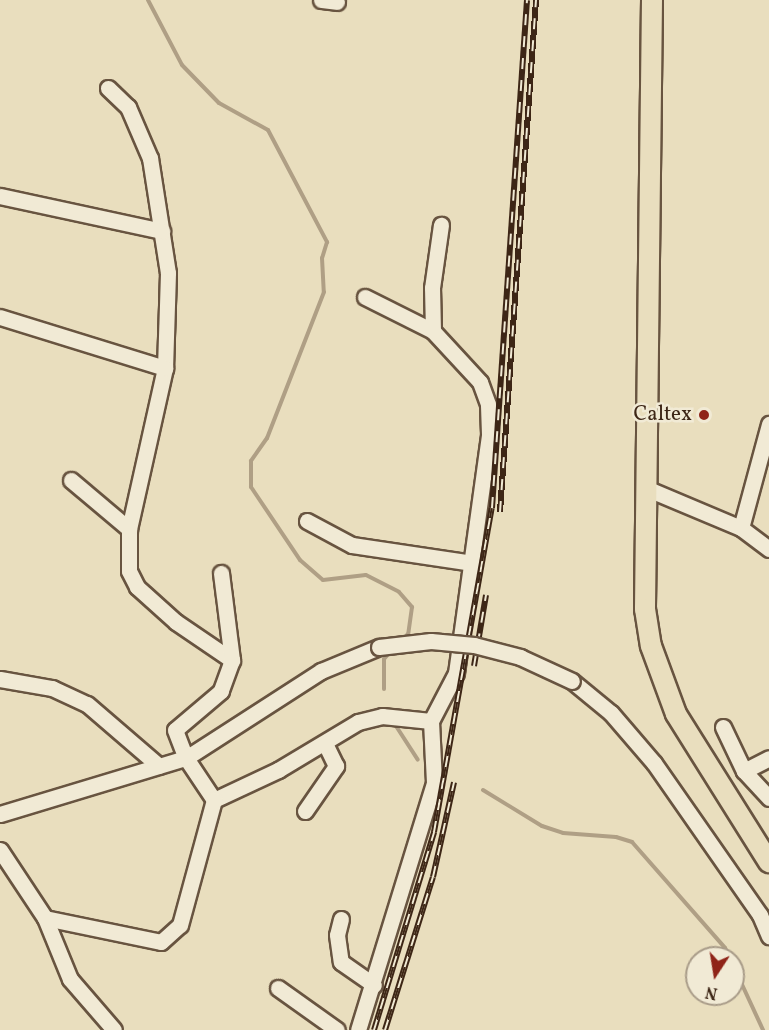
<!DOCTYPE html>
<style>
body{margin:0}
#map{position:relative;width:769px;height:1030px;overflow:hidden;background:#e9debe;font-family:Vollkorn,serif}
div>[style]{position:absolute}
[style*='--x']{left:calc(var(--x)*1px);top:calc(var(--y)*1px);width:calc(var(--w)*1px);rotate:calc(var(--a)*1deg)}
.stream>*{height:4px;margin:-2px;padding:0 2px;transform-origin:2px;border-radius:2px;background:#af9f85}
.roads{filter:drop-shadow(2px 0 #685440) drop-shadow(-2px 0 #685440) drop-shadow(0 2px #685440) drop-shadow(0 -2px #685440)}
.minor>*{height:15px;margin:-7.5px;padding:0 7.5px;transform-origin:7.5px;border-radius:7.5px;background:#f1ead5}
.major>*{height:20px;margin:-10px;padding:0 10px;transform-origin:10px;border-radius:10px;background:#e9debe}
.rail>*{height:6px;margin-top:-3px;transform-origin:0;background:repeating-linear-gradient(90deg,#f1ead5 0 11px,#3d2616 0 22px);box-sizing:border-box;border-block:2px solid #3d2616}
.bridges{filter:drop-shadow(2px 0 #685440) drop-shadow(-2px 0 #685440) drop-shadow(0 2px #685440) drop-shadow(0 -2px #685440)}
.minor-bridge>*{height:15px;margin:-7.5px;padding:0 7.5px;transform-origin:7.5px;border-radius:7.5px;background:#f1ead5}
.dots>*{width:16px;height:16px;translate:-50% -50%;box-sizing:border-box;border:3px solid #f1ead5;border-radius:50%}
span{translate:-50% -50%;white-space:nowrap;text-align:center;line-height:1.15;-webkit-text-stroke:5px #f1ead5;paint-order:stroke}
.poi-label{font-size:21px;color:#3d2616}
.right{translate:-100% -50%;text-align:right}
.north{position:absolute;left:685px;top:946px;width:60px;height:60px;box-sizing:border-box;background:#f1ead5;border:2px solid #a99c89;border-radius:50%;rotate:192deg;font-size:16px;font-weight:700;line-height:24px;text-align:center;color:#3d2616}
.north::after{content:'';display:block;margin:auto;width:21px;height:27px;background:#8f2418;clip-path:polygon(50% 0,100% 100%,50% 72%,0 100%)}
</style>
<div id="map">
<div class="stream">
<div style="--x:148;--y:0;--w:73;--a:62.4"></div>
<div style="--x:182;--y:65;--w:53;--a:45.8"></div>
<div style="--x:219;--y:103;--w:56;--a:28.9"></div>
<div style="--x:268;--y:130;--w:127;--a:62.2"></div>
<div style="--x:327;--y:242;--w:17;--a:107"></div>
<div style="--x:322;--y:258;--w:34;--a:87"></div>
<div style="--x:324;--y:292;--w:157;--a:111.3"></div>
<div style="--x:267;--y:438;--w:28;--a:125"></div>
<div style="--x:251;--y:461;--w:26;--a:90"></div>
<div style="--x:251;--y:487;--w:88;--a:56.1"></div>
<div style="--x:300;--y:560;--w:30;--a:41"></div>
<div style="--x:323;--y:580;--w:43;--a:-6.6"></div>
<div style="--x:366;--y:575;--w:37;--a:27"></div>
<div style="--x:399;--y:592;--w:20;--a:49"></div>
<div style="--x:412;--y:607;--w:27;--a:98"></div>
<div style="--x:408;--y:634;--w:7;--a:135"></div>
<div style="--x:384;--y:689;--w:30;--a:-90"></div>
<div style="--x:384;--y:659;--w:11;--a:-49"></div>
<div style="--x:396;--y:726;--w:40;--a:57.1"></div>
<div style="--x:483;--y:790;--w:69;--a:31.4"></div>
<div style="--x:542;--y:826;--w:22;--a:18"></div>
<div style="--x:563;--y:833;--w:53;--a:4.3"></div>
<div style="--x:616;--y:837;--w:17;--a:17"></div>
<div style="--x:632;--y:842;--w:141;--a:48.7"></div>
<div style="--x:725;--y:948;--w:11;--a:63"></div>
<div style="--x:733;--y:965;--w:72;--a:65.2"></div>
</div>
<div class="roads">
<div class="minor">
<div style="--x:321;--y:0;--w:16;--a:7"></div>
<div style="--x:108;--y:88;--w:28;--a:44"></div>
<div style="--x:128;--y:107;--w:56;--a:66.7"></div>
<div style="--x:150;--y:158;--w:116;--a:81.1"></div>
<div style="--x:168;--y:273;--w:95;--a:91.8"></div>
<div style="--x:165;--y:368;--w:165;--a:102.6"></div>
<div style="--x:129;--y:529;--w:42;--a:90"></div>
<div style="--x:129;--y:571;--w:18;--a:63"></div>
<div style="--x:137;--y:587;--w:52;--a:41.9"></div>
<div style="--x:176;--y:622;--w:68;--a:34.2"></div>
<div style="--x:232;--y:660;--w:33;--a:110"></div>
<div style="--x:221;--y:691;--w:60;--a:139.7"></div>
<div style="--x:175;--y:730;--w:30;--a:69"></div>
<div style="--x:186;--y:758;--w:50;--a:56.3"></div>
<div style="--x:214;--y:800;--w:71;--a:-25.1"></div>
<div style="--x:278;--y:770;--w:93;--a:-31"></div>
<div style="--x:358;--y:722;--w:25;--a:-14"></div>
<div style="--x:382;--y:716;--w:49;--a:5.8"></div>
<div style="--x:431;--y:721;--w:62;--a:87.2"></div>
<div style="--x:434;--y:783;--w:258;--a:107.1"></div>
<div style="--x:0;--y:196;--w:166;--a:12.2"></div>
<div style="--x:365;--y:297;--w:76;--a:26.6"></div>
<div style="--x:0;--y:317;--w:173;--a:17.2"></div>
<div style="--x:71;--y:480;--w:76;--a:40.2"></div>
<div style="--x:648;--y:489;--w:101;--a:22.8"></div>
<div style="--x:741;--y:528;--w:35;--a:37"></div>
<div style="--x:307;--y:521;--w:51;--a:28.1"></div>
<div style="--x:352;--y:545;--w:122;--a:8.5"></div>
<div style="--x:741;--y:528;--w:108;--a:-74.9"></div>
<div style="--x:221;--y:573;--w:88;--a:82.8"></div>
<div style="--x:0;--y:679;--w:53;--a:9.8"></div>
<div style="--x:52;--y:688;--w:38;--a:25"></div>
<div style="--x:87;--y:704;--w:95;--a:40.7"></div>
<div style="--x:572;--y:681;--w:50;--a:39.4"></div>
<div style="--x:611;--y:713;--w:66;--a:49.3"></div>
<div style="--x:654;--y:763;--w:185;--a:55.1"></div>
<div style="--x:760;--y:915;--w:23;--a:67"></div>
<div style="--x:431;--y:721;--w:54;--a:-62.5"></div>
<div style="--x:456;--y:673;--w:241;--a:-82.1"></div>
<div style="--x:489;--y:434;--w:30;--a:-92"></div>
<div style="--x:488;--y:404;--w:23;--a:-110"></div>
<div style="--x:480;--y:382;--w:69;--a:-132.7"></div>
<div style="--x:433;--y:331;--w:43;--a:-91.3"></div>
<div style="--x:432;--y:288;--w:64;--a:-81.9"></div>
<div style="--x:723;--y:727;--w:49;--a:64.5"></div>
<div style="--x:744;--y:771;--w:37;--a:47"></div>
<div style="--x:744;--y:771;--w:28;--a:-27"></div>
<div style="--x:305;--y:811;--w:55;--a:-55.4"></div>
<div style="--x:336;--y:766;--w:25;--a:-116"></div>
<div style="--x:0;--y:814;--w:194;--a:-16.8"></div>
<div style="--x:186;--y:758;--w:161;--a:-32.8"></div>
<div style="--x:321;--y:671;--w:63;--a:-22.5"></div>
<div style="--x:0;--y:850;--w:82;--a:56.5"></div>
<div style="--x:45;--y:918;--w:66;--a:67.7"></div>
<div style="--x:70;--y:979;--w:67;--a:49.2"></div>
<div style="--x:45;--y:918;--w:118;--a:11.7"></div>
<div style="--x:161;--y:942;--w:25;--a:-42"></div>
<div style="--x:180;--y:925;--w:130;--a:-74.8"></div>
<div style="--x:341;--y:919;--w:16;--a:104"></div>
<div style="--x:337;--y:935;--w:27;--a:82"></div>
<div style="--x:341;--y:962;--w:40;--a:34.9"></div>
<div style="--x:278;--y:988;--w:72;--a:35.4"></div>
</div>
<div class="major">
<div style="--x:652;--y:0;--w:609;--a:90.66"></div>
<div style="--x:645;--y:609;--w:37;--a:81"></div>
<div style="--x:651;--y:646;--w:72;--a:69.8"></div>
<div style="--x:676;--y:714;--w:175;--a:57.9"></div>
</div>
</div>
<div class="rail">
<div style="--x:500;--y:512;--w:513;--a:-85.98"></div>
<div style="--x:474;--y:666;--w:72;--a:-80.4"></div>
<div style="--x:374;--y:1030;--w:207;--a:-73.1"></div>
<div style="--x:434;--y:832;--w:329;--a:-79.9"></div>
<div style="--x:492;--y:508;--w:509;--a:-86.06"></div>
<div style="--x:385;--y:1030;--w:160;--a:-72.6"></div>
<div style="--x:433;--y:877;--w:97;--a:-77.5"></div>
</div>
<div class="bridges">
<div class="minor-bridge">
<div style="--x:379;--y:647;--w:52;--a:-6.6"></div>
<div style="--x:431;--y:641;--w:43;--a:5.3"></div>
<div style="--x:474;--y:645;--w:48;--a:14.6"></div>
<div style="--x:520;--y:657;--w:57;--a:24.8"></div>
</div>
</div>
<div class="dots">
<div style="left:704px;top:415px;background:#8f2418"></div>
</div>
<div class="poi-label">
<span class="right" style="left:692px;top:415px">Caltex</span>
</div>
<div class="north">N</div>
</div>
